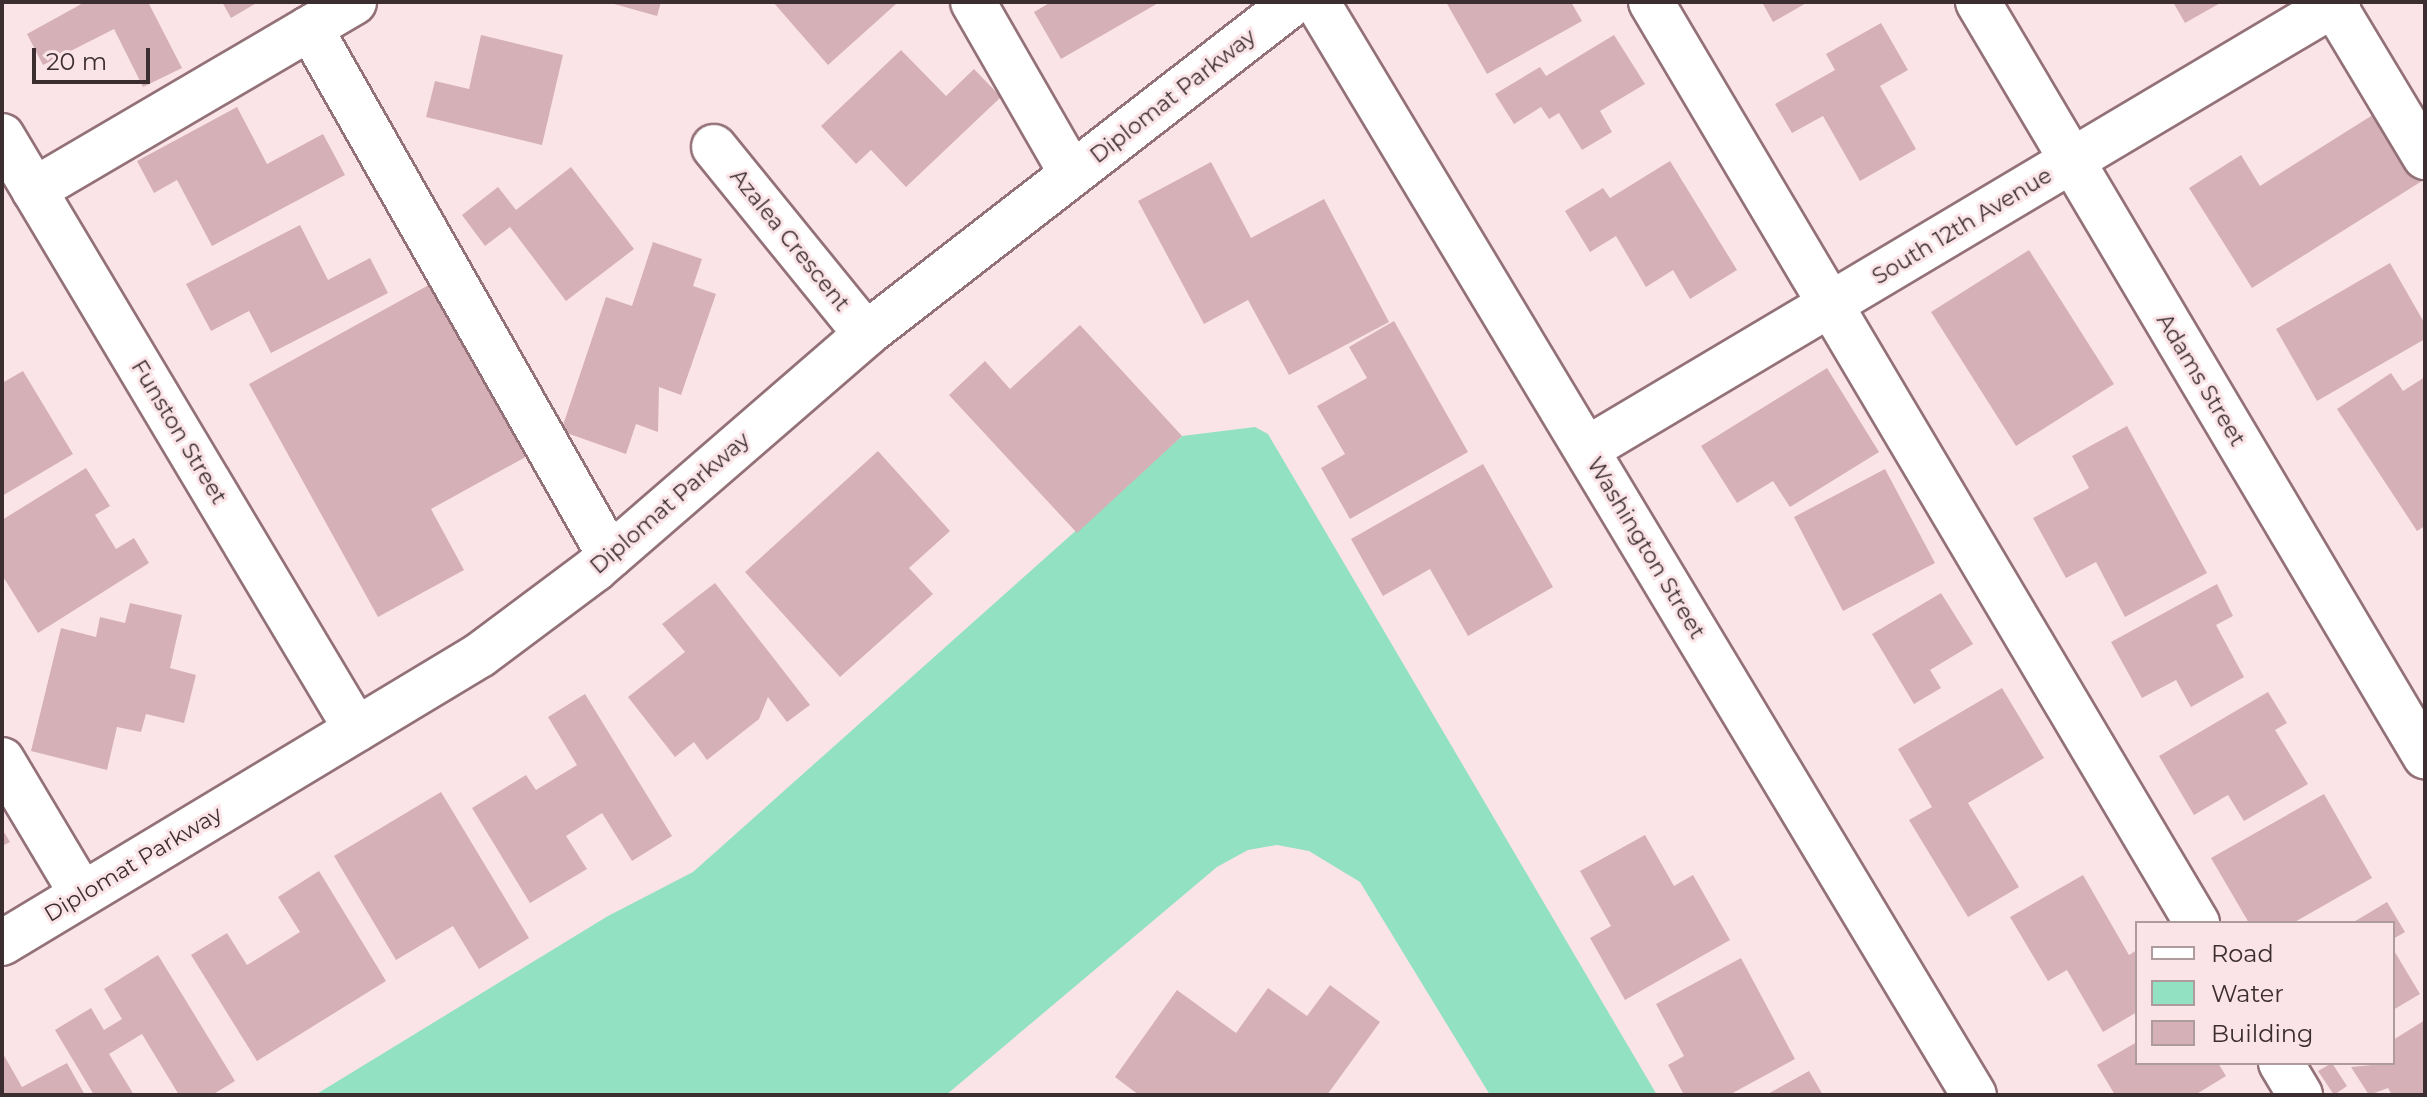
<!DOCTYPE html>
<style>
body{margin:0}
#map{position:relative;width:2427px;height:1097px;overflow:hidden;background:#fbe4e8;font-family:Montserrat,sans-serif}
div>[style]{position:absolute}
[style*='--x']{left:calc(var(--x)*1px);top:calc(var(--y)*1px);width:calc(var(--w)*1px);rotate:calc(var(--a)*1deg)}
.water>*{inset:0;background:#92e1c2}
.building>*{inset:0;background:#d5b0b7}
.roads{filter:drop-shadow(2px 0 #937178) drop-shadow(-2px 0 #937178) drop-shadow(0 2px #937178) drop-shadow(0 -2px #937178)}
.minor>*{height:44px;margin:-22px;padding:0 22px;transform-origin:22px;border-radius:22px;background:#fff}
span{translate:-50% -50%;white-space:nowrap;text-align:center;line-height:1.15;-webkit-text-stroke:6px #fbe4e8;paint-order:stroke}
.street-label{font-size:22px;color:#3b2d30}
.frame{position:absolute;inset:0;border:4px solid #3b2d30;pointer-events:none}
.legend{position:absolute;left:2135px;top:921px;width:260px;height:144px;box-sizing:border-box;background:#fbe4e8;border:2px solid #ae9b9e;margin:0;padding:10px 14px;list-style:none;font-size:24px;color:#3b2d30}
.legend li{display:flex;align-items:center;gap:16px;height:40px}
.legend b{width:40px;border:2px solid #ae9b9e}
.scale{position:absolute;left:32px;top:48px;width:118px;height:36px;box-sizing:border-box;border:4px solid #3b2d30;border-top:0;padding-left:10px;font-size:24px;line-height:28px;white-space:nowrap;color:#3b2d30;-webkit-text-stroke:6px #fbe4e8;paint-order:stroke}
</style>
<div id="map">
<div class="water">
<div style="clip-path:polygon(1255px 427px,1268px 434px,1657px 1095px,1490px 1095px,1360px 882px,1309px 851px,1277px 845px,1248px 850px,1217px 867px,946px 1095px,315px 1095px,608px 916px,693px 872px,1182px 436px)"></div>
</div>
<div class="building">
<div style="clip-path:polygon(85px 2px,148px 2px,182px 68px,143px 87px,114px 29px,43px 65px,27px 34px)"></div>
<div style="clip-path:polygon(222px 2px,258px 2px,231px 18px)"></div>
<div style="clip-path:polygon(607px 2px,661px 2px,657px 16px)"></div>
<div style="clip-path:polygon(773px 2px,895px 2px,896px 4px,828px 65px)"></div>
<div style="clip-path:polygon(1051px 2px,1160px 2px,1061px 59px,1034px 12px)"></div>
<div style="clip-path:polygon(1446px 2px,1571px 2px,1582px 21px,1487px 74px)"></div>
<div style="clip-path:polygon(1762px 2px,1808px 2px,1773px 22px)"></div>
<div style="clip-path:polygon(2173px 2px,2222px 2px,2185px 23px)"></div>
<div style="clip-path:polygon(1881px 23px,1908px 70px,1880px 86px,1916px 149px,1860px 181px,1823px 116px,1792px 133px,1775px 104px,1835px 70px,1826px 54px)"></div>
<div style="clip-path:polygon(481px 35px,563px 55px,542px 145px,426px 117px,435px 81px,469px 89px)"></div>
<div style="clip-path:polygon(1614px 35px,1645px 84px,1600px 111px,1612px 132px,1582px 150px,1559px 113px,1549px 119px,1541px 107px,1514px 124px,1495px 94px,1540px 67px,1546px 76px)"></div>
<div style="clip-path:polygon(901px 50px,946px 96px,974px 69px,1001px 97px,906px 187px,871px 150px,856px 164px,821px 126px)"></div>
<div style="clip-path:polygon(237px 107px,267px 164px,323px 134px,345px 175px,212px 246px,177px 180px,154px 193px,137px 161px)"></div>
<div style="clip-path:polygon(2379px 111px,2422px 181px,2252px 288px,2189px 188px,2241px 155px,2260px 186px)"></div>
<div style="clip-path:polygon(1670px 161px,1737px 270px,1690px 299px,1673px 270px,1646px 287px,1616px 236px,1590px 252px,1565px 211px,1603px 188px,1610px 198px)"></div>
<div style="clip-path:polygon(1211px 162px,1251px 238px,1324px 199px,1389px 322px,1289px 375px,1248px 300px,1204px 324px,1138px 201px)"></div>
<div style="clip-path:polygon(571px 167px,634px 249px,566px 301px,510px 227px,485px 246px,462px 215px,498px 187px,516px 210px)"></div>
<div style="clip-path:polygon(300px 225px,328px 280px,370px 258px,388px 293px,271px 353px,249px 311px,211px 331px,186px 284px)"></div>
<div style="clip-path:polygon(653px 242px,702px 259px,693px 286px,716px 294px,681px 395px,659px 387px,658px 432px,636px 424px,626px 454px,561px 431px,606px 297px,632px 306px)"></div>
<div style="clip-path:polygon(2029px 250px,2114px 384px,2016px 446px,1931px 312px)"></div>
<div style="clip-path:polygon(2390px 263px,2425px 324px,2425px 339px,2317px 401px,2276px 329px)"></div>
<div style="clip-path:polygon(436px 281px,531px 454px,431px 509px,464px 570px,378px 617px,249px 384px)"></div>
<div style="clip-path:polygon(1394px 321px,1468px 452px,1350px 519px,1321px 468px,1345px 454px,1317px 406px,1367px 378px,1349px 347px)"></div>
<div style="clip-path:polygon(1080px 325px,1182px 436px,1077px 533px,949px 395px,985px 361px,1010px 389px)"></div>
<div style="clip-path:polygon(1827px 368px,1879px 452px,1790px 507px,1773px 481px,1737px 503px,1701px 446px)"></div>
<div style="clip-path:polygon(23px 371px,73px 454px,2px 496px,2px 383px)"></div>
<div style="clip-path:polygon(2391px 373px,2403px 391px,2425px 377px,2425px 526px,2417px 531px,2337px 409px)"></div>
<div style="clip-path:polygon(2127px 426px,2207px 573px,2125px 617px,2096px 562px,2066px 578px,2033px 518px,2089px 488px,2072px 456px)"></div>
<div style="clip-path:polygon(878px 451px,950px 531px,909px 568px,933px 594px,840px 677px,745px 572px)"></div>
<div style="clip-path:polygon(1483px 464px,1553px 587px,1468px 636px,1430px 569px,1383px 596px,1351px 539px)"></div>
<div style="clip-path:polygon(86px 468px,110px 506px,95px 515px,116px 549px,134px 538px,149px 563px,38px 633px,2px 575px,2px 520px)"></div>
<div style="clip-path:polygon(1885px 469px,1935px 563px,1843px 611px,1794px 517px)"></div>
<div style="clip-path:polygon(715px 583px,810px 705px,787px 722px,768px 697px,759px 719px,707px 760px,694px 742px,675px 757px,628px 697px,685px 652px,662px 624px)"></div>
<div style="clip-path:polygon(2217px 584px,2233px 616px,2216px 625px,2244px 677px,2191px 707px,2176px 680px,2142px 698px,2111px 642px)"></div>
<div style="clip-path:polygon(1941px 593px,1973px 644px,1930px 670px,1941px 688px,1914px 704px,1872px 634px)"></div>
<div style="clip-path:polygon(130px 603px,182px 615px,170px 668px,196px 675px,184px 723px,146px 714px,141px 732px,117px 727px,107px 770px,31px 751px,61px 628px,96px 637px,100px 617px,125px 623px)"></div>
<div style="clip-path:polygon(2002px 688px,2044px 758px,1968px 803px,2019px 887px,1968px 917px,1909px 820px,1932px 807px,1898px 749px)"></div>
<div style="clip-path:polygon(2268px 692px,2287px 723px,2275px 730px,2308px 784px,2244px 821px,2228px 795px,2194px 815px,2159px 756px)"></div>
<div style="clip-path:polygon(585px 694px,672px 836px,632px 861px,602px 813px,566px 836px,587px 869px,530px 903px,472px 808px,526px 775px,536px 790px,577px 765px,548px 717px)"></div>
<div style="clip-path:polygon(441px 792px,529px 938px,479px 969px,453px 926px,396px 960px,334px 856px)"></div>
<div style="clip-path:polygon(2324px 794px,2372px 878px,2293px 923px,2249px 923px,2211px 858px)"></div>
<div style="clip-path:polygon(2px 829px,10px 842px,2px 846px)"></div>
<div style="clip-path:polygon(1645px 835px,1674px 886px,1693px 875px,1730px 940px,1625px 1000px,1590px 938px,1611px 926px,1580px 871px)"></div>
<div style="clip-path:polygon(319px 871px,386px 981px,257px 1061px,191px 955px,227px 933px,247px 965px,300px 932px,278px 897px)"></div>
<div style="clip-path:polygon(2083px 875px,2129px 955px,2137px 950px,2137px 1012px,2103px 1032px,2067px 970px,2048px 981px,2010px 917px)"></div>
<div style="clip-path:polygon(2387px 902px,2405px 932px,2393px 939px,2393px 923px,2352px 923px)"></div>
<div style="clip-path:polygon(2393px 949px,2420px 994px,2393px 1010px)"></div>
<div style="clip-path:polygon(158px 955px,235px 1081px,212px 1095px,179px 1095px,142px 1034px,109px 1054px,134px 1095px,94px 1095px,55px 1030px,91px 1008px,104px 1030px,122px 1019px,104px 989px)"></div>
<div style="clip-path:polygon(1741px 958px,1795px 1059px,1729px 1095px,1684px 1095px,1668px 1065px,1684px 1056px,1656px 1004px)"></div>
<div style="clip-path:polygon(1330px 985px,1380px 1022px,1327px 1095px,1139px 1095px,1115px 1077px,1177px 990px,1236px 1033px,1268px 988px,1307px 1016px)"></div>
<div style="clip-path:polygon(2425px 1020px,2425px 1095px,2392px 1095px,2388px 1088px,2369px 1095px,2351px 1067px,2393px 1063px,2393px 1040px)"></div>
<div style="clip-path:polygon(2137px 1042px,2137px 1063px,2218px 1063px,2226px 1076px,2195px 1095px,2115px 1095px,2097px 1065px)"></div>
<div style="clip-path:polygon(2px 1052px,22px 1087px,67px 1063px,85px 1095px,2px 1095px)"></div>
<div style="clip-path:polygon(2332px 1063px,2347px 1086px,2334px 1095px,2318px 1071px)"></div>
<div style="clip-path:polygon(1809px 1071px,1823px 1095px,1766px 1095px)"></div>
</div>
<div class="roads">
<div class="minor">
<div style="--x:973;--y:2;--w:198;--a:60.1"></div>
<div style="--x:1317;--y:2;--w:1275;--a:58.99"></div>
<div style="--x:1651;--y:2;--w:1071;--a:59.34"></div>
<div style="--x:1978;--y:2;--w:877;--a:59.34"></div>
<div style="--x:2332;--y:2;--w:181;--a:59"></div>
<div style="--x:310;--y:28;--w:607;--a:60.4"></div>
<div style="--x:2;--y:136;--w:691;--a:59.16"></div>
<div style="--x:714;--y:147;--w:241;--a:50.9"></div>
<div style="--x:34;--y:190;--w:371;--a:-30.4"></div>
<div style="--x:1587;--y:449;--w:874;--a:-30.76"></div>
<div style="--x:2;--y:760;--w:156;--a:59.2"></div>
<div style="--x:2;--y:943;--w:558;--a:-31.07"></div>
<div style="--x:480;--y:655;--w:144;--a:-36.8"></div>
<div style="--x:595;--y:569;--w:359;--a:-40.9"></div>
<div style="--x:866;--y:334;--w:542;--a:-37.8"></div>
<div style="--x:2281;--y:1063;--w:37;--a:59"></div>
</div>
</div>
<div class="street-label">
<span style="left:1173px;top:96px;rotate:-38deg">Diplomat Parkway</span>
<span style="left:1962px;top:226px;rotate:-31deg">South 12th Avenue</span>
<span style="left:790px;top:240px;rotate:51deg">Azalea Crescent</span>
<span style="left:2201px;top:380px;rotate:59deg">Adams Street</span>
<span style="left:179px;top:432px;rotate:59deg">Funston Street</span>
<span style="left:670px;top:503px;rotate:-41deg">Diplomat Parkway</span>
<span style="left:1646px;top:548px;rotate:59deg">Washington Street</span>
<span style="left:133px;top:864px;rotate:-31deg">Diplomat Parkway</span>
</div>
<div class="frame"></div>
<ul class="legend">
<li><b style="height:10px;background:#fff"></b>Road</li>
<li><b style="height:22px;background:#92e1c2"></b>Water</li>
<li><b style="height:22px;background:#d5b0b7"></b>Building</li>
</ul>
<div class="scale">20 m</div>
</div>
